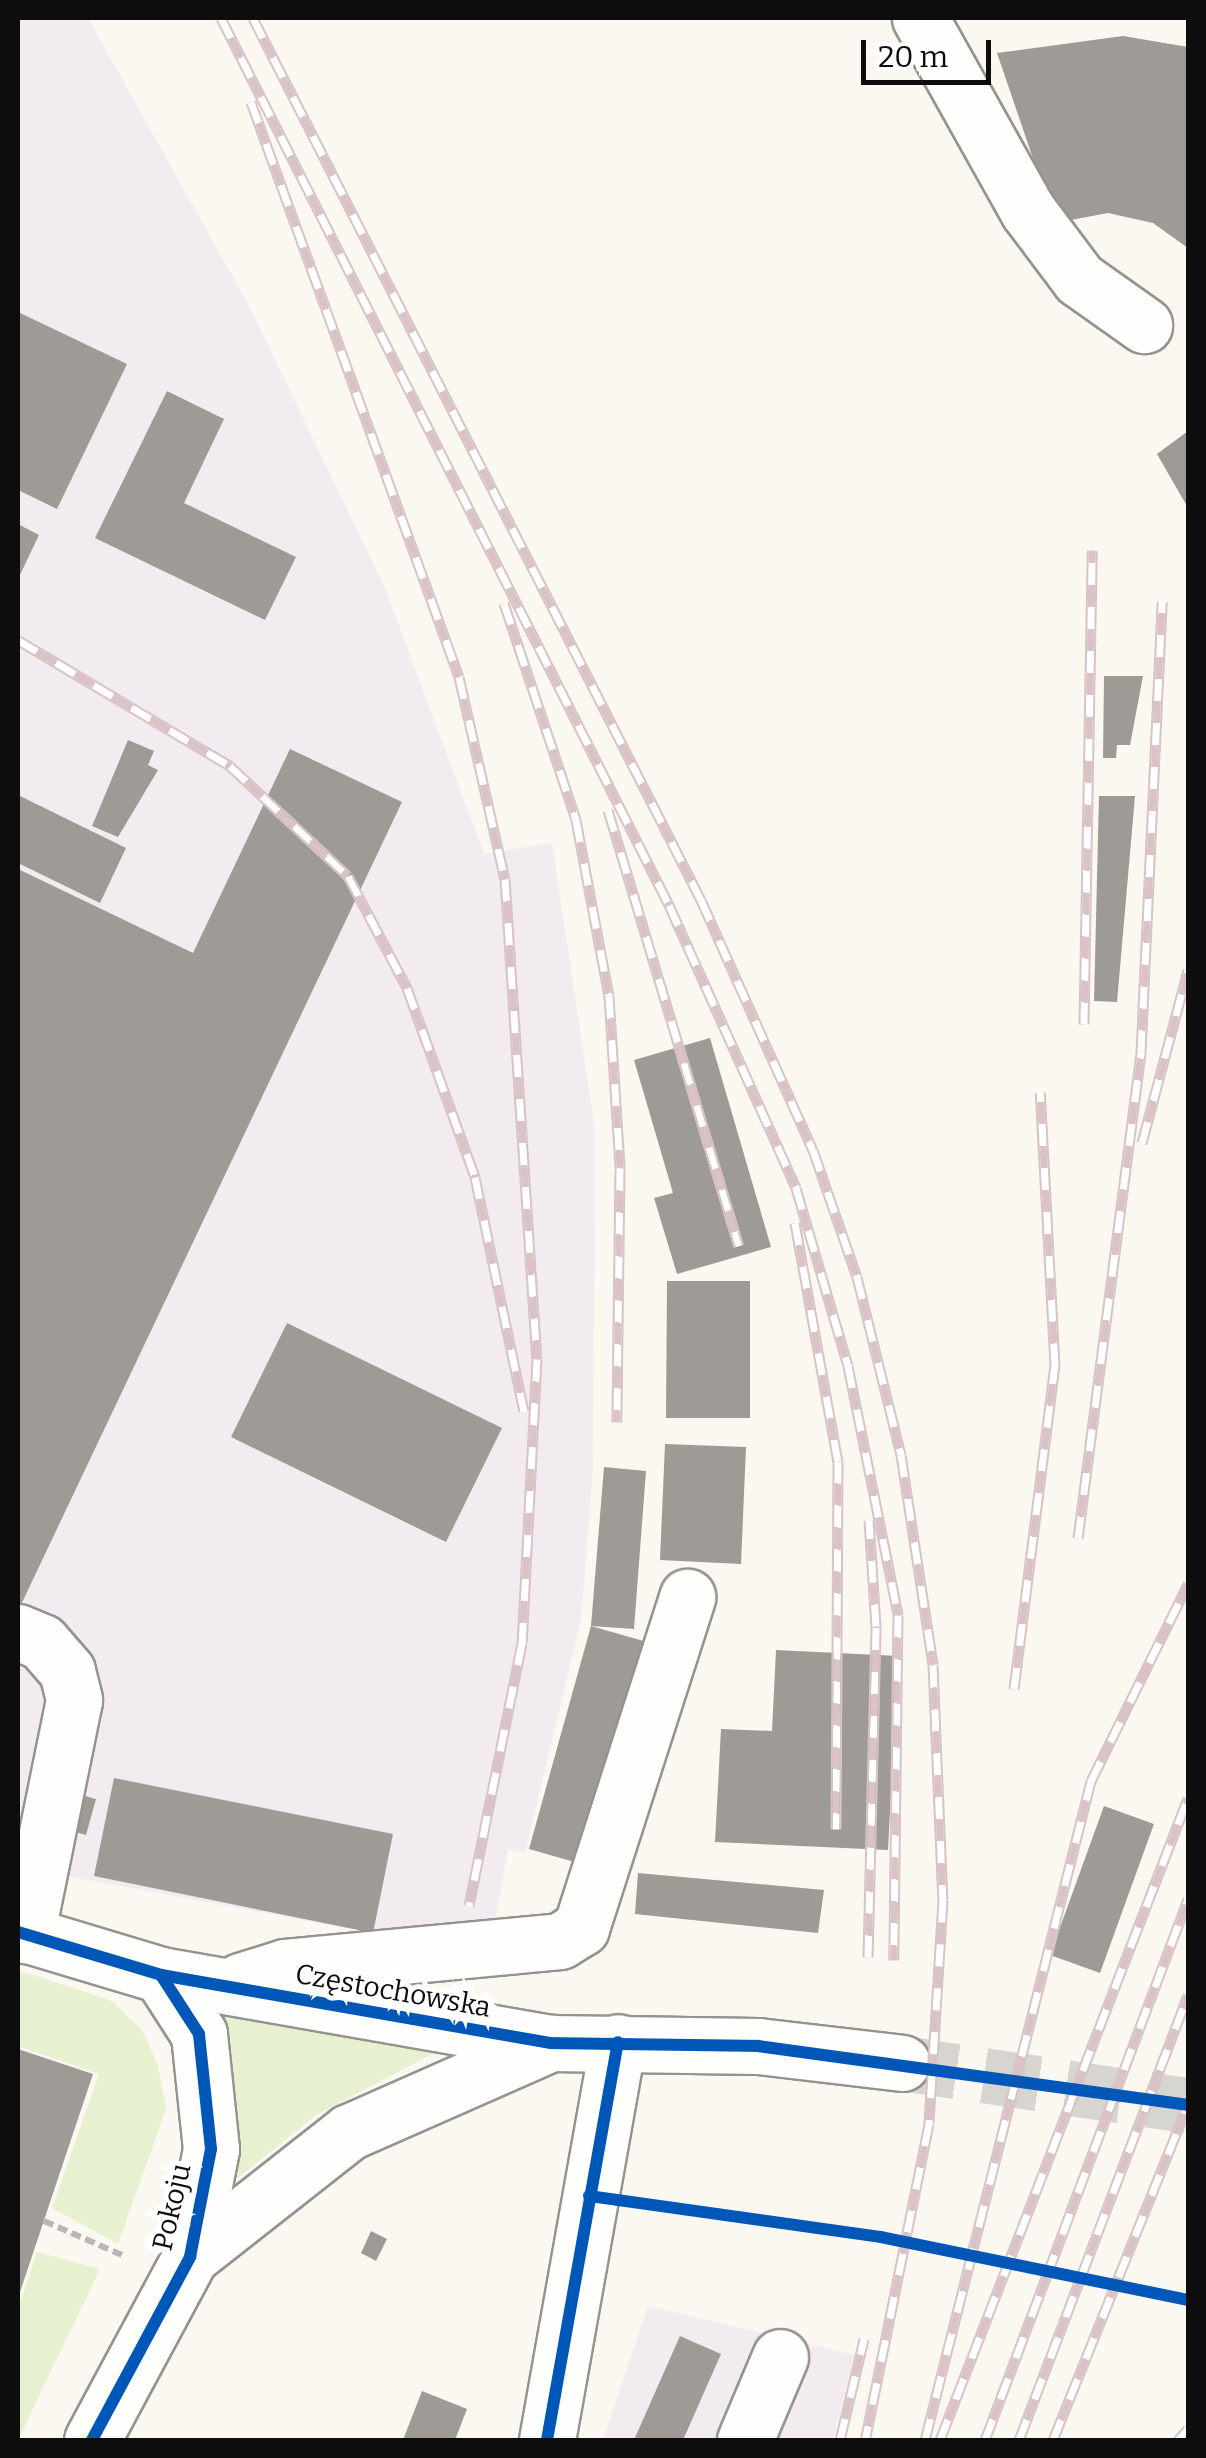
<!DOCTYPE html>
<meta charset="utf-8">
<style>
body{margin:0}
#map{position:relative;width:1206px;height:2458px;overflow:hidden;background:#fbf8f1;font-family:Bitter,serif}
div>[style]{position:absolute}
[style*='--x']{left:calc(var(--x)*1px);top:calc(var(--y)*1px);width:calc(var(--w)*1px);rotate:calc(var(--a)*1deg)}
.industrial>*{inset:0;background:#f2ebef}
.green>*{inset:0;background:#e7f1cf}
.building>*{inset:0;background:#9e9b97}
.minor-tunnel>*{height:55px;margin-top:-27.5px;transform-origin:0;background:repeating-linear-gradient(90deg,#d7d5cf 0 55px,transparent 0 83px)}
.path>*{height:6px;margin-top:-3px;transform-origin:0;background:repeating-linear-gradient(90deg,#b8b7b6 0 10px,transparent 0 15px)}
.roads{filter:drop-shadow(2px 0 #949390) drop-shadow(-2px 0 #949390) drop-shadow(0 2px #949390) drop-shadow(0 -2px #949390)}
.minor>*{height:55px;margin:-27.5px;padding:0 27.5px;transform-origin:27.5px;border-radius:27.5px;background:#fefefd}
.rail>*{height:11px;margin-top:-5.5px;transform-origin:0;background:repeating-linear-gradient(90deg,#fff 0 22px,#d9c3c6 0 44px);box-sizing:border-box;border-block:2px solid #d9c3c6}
.cycleway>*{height:12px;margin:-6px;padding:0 6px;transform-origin:6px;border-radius:6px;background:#0057b8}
span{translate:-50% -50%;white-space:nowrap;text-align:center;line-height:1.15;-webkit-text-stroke:10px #fff;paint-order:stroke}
.street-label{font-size:28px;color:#0d0d0d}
.frame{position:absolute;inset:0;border:20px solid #0d0d0d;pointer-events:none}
.scale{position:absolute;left:861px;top:40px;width:130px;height:45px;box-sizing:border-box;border:5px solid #0d0d0d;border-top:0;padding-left:12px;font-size:30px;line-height:35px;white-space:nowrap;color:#0d0d0d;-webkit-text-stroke:8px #fff;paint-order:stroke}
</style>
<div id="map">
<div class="industrial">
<div style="clip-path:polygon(18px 18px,88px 18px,249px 306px,385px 588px,484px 854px,552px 843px,595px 1130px,593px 1468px,581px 1620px,525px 1853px,508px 1849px,494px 1930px,373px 1933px,18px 1867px)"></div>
<div style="clip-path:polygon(648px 2306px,854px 2355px,833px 2440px,603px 2440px)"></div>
</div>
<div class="green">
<div style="clip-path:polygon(18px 1970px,112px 2001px,143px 2031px,158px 2066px,166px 2109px,118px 2244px,52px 2208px,99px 2074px,18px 2046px)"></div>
<div style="clip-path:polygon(213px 2015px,327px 2031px,440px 2050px,316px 2115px,232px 2183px)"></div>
<div style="clip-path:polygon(37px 2252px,100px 2269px,18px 2440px,18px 2310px)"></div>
</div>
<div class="building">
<div style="clip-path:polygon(1123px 36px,1188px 47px,1188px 248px,1153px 223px,1108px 213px,1055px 223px,997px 53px)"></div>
<div style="clip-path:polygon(18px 312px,127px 364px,57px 509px,18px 490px)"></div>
<div style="clip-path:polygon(167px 391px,224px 419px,184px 503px,296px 557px,265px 620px,95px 538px)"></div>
<div style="clip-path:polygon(1188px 431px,1188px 508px,1157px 454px)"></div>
<div style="clip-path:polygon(18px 524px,39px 535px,18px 579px)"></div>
<div style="clip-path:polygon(1104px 676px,1143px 676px,1130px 745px,1117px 745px,1116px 758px,1103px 758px)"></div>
<div style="clip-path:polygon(128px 740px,154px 751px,148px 765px,158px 770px,118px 837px,92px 826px)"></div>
<div style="clip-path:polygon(290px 749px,402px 802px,18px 1611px,18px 869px,193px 953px)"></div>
<div style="clip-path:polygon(18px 795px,126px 848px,100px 903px,18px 863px)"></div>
<div style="clip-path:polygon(1099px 796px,1135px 796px,1117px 1002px,1094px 1001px)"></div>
<div style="clip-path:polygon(710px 1038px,771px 1247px,677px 1274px,654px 1198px,673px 1193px,634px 1060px)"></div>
<div style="clip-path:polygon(667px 1281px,750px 1281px,750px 1418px,666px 1418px)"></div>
<div style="clip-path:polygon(287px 1323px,502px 1428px,446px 1542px,231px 1437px)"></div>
<div style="clip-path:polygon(665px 1444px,746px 1447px,741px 1564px,660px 1560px)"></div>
<div style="clip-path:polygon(604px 1467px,646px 1471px,634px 1629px,591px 1626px)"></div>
<div style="clip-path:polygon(591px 1626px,647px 1642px,585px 1865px,529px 1849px)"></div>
<div style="clip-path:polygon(776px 1650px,898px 1656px,888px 1850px,715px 1842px,721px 1729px,772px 1731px)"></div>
<div style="clip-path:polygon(114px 1778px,393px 1834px,373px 1933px,94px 1876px)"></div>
<div style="clip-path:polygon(78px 1794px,96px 1799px,86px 1835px,68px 1830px)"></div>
<div style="clip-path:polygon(1104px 1806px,1154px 1824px,1100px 1973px,1050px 1955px)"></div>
<div style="clip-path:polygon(638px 1873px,824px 1890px,818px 1933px,635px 1914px)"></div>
<div style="clip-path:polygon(18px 2049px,93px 2074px,18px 2298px)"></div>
<div style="clip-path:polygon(371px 2231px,387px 2239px,376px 2261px,361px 2253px)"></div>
<div style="clip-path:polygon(680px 2336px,721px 2354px,683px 2440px,634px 2440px)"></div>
<div style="clip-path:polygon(422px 2391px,467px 2409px,455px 2440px,403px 2440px)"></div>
</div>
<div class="minor-tunnel">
<div style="--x:902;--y:2063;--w:289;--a:8.4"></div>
</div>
<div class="path">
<div style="--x:44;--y:2221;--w:85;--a:23.6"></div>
</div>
<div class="roads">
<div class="minor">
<div style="--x:920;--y:18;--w:221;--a:60.8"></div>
<div style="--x:1028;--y:211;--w:85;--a:53.1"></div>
<div style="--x:1079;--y:279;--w:80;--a:35.3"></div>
<div style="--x:18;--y:1632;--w:26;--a:23"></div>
<div style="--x:42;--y:1642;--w:38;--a:49"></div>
<div style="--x:67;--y:1671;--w:30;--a:76"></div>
<div style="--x:74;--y:1700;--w:240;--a:101.5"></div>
<div style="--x:18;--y:1932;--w:149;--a:16.7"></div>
<div style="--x:161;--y:1975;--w:396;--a:9.9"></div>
<div style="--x:551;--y:2043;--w:207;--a:0.8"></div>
<div style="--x:758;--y:2046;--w:145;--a:6.7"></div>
<div style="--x:240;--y:1981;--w:47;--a:-17.3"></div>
<div style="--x:285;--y:1967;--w:276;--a:-5.4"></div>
<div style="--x:560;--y:1941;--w:25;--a:-32"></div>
<div style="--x:581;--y:1928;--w:348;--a:-72.2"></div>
<div style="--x:190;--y:2257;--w:202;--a:-38.2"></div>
<div style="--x:349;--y:2132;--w:221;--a:-23.8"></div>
<div style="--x:92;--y:2440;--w:208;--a:-61.8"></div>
<div style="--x:190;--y:2257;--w:110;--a:-79"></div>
<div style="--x:211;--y:2149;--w:116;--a:-96"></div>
<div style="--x:199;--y:2034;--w:70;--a:-122.8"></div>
<div style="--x:547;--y:2440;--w:404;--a:-79.9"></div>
<div style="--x:745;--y:2440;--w:90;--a:-67.1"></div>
</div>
</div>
<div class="rail">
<div style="--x:221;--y:18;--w:994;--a:63.2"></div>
<div style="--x:669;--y:905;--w:310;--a:65.8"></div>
<div style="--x:796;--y:1188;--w:185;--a:73.7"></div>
<div style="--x:848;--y:1366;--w:254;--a:78.6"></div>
<div style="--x:898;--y:1615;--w:345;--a:90.7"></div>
<div style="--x:253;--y:18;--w:989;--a:63.07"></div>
<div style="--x:701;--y:900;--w:274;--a:65.9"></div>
<div style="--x:813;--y:1150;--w:134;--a:70.9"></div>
<div style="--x:857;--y:1277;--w:183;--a:76.1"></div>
<div style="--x:901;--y:1455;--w:212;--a:81.3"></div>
<div style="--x:933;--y:1665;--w:235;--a:87.6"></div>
<div style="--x:943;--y:1900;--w:224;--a:93.6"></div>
<div style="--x:929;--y:2124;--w:322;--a:101.4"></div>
<div style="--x:251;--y:102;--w:611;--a:70.11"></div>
<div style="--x:459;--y:677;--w:207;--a:77.2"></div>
<div style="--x:505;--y:879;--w:481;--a:86.2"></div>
<div style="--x:537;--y:1359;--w:284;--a:93"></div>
<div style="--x:522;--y:1643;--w:268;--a:101.4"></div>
<div style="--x:504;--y:603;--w:229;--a:71.6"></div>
<div style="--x:576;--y:820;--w:179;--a:79.4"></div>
<div style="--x:609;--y:996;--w:172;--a:86.3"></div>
<div style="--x:620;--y:1168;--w:254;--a:90.7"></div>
<div style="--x:18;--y:640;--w:247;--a:30.7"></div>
<div style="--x:230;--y:766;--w:161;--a:43"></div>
<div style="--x:348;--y:876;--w:127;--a:62.2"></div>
<div style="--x:407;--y:988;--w:201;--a:70.2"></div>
<div style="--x:475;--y:1177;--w:239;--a:78.2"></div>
<div style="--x:608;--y:810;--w:455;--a:73.3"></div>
<div style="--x:1084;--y:1024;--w:474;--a:-89"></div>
<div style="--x:1142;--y:1143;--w:179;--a:-75.1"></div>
<div style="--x:795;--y:1223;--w:242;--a:79.8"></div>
<div style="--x:838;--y:1461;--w:368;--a:90.3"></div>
<div style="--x:1078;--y:1538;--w:490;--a:-82.6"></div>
<div style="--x:1141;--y:1052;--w:451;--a:-87.3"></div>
<div style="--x:1014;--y:1689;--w:327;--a:-82.8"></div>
<div style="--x:1055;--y:1365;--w:273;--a:-93.1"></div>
<div style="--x:868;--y:1957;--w:331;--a:-88.6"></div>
<div style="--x:876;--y:1626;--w:106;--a:-93.8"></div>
<div style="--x:840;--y:2440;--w:104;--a:-76.6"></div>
<div style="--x:925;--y:2440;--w:680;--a:-75.86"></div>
<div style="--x:1091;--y:1781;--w:220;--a:-63.8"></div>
<div style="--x:940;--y:2440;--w:688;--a:-68.88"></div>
<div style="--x:985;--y:2440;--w:578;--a:-69.43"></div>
<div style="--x:1019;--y:2440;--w:476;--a:-69.2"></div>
<div style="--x:1053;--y:2440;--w:362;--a:-68.1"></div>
<div style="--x:1178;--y:2440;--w:15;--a:-48"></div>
</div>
<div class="cycleway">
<div style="--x:18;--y:1932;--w:149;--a:16.7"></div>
<div style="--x:161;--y:1975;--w:396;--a:9.9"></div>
<div style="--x:551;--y:2043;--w:207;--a:0.8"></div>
<div style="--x:758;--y:2046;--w:434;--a:7.8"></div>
<div style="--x:589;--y:2196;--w:295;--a:8"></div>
<div style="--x:881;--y:2237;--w:313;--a:11.6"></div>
<div style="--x:92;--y:2440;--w:208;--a:-61.8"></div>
<div style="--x:190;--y:2257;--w:110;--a:-79"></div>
<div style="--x:211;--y:2149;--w:116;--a:-96"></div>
<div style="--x:199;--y:2034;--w:70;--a:-122.8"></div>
<div style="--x:547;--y:2440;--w:404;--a:-79.9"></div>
</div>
<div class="street-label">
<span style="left:393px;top:1991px;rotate:10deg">Częstochowska</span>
<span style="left:172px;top:2207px;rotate:-77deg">Pokoju</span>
</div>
<div class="frame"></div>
<div class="scale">20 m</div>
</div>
